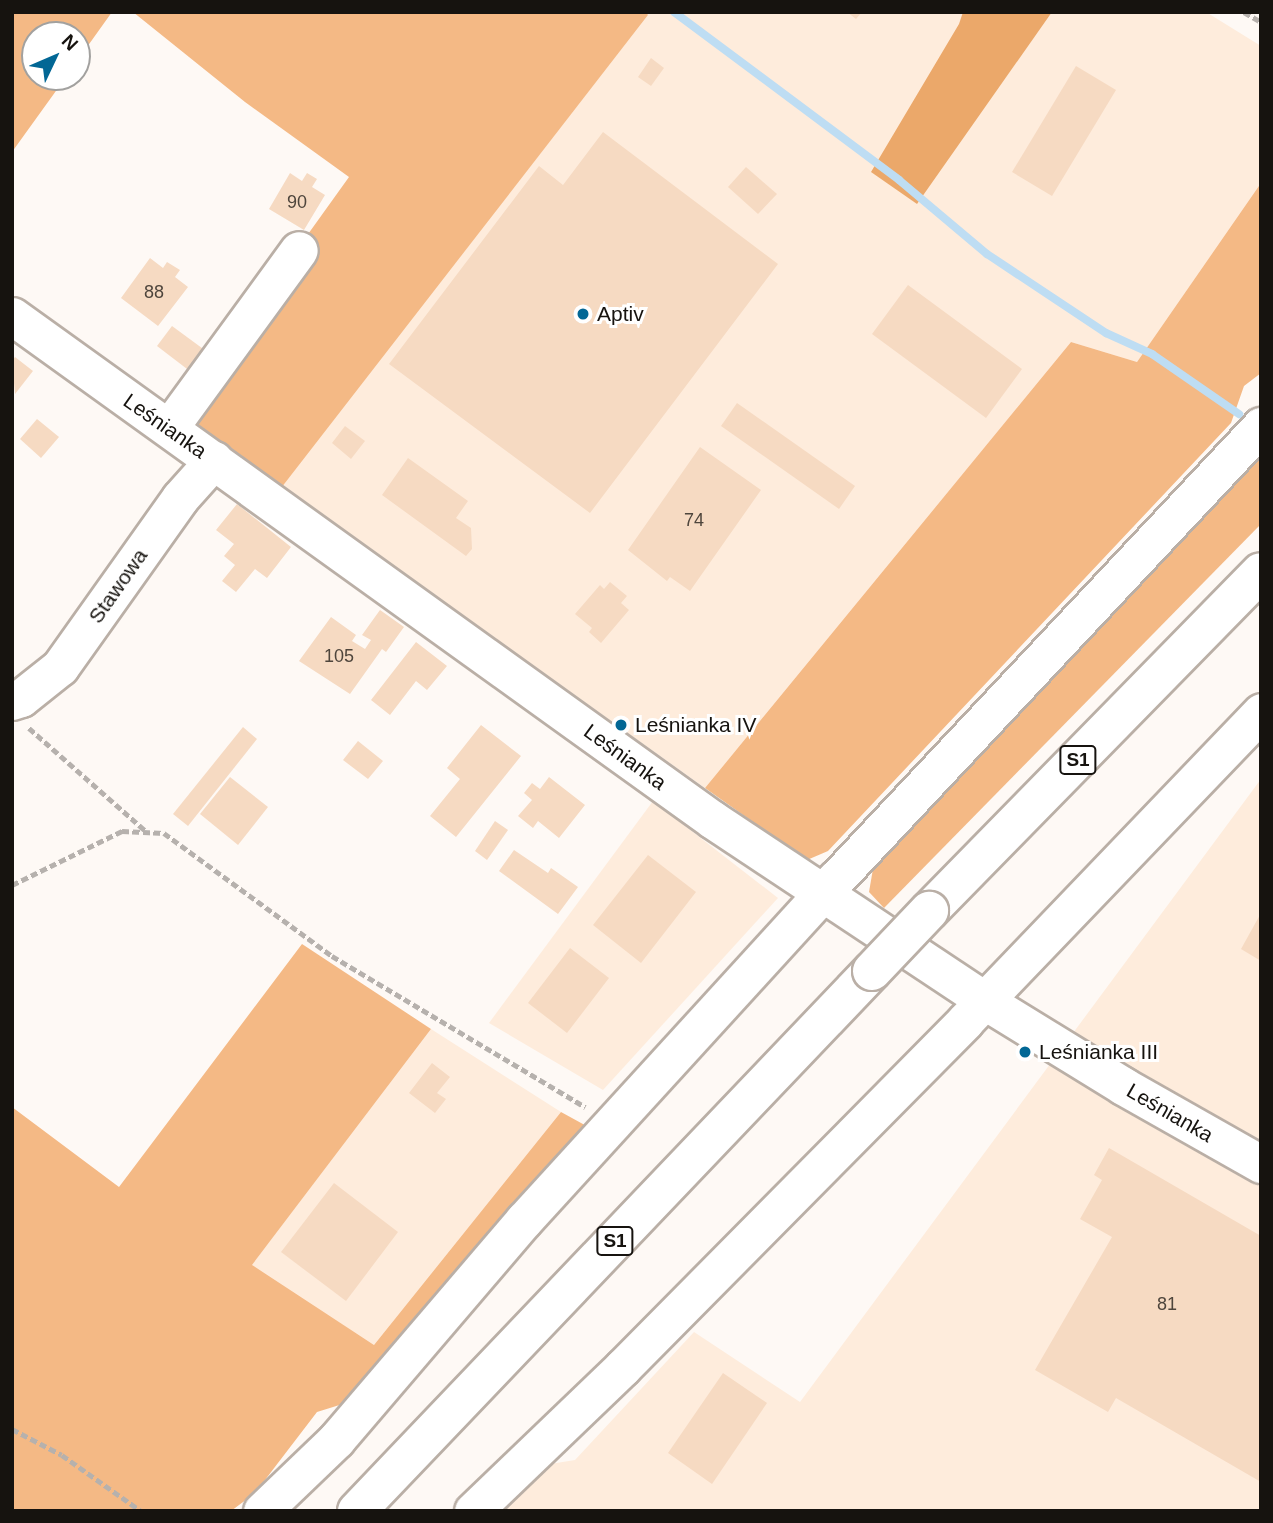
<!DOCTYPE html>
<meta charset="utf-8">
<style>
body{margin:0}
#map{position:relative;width:1273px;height:1523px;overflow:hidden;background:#fef9f5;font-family:Arial,sans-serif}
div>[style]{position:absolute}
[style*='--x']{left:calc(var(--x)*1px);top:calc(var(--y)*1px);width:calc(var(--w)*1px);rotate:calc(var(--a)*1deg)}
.built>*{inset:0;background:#feecdc}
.green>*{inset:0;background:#f4b985}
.forest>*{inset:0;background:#eba86a}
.stream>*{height:8px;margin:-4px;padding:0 4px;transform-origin:4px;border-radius:4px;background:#beddf3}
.building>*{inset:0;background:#f6dac2}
.path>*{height:4.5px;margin-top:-2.25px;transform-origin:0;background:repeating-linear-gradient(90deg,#b6b1ad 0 7px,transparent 0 10.5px)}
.roads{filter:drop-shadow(2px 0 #baafa6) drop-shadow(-2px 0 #baafa6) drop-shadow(0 2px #baafa6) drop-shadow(0 -2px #baafa6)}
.minor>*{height:37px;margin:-18.5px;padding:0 18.5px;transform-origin:18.5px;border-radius:18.5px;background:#fff}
.highway>*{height:38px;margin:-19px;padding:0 19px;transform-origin:19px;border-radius:19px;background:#fff}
.bridges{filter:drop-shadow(2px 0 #baafa6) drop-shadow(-2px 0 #baafa6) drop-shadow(0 2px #baafa6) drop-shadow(0 -2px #baafa6)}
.highway-bridge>*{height:38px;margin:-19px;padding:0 19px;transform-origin:19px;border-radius:19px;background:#fff}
.dots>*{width:19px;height:19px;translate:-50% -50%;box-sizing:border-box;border:4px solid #fff;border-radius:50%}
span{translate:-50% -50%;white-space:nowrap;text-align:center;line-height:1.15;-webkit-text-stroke:6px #fff;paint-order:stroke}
.number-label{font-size:18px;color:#4e453c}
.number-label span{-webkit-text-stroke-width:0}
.shield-label span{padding:2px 5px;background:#fff;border:2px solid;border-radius:5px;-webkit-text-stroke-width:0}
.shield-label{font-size:19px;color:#16130f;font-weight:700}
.poi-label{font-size:21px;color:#16130f}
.left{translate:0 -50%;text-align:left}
.street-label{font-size:21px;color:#16130f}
.frame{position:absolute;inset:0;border:14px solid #16130f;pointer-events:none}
.north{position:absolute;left:21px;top:21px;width:70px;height:70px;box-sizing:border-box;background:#fff;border:2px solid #a2a19f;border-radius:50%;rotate:46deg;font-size:19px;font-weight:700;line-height:28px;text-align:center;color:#16130f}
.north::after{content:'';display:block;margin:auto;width:24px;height:32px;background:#026795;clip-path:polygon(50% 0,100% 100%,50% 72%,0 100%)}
</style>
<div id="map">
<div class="built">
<div style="clip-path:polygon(646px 12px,963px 12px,916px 204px,1052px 12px,1206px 12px,1261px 46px,1261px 183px,1137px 362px,1071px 342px,705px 788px,281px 486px,648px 15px)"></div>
<div style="clip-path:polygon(1261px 779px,1261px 1511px,497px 1511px,544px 1465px,575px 1460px,694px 1332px,800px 1402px)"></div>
<div style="clip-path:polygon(653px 801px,778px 898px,603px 1090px,489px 1023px)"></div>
<div style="clip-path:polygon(431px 1029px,561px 1112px,374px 1345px,251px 1266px)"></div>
</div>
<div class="green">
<div style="clip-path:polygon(12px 12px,112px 12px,77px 61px,77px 35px,35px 35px,35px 77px,66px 77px,12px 152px)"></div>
<div style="clip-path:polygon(133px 12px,646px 12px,648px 15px,271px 501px,169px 428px,349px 177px,245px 102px)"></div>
<div style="clip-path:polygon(1261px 183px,1261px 373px,1244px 386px,1231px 423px,828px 851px,807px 860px,705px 788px,1071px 342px,1137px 362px)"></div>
<div style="clip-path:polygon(1261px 445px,1261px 524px,884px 908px,869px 892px,874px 863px)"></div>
<div style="clip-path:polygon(302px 944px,431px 1029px,252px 1265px,374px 1345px,561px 1112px,592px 1129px,362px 1398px,317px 1412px,255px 1493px,231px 1511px,12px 1511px,12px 1107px,119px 1187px)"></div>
</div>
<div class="forest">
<div style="clip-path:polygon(963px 12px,1052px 12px,917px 204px,871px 172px,959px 24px)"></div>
</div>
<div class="stream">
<div style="--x:674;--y:12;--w:281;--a:36.7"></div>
<div style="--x:899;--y:180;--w:115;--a:40.1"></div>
<div style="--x:987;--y:254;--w:143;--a:33.6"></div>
<div style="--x:1106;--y:333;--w:51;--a:24.5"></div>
<div style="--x:1152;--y:354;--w:106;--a:34.6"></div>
</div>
<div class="building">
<div style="clip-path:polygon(847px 12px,862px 12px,856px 19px)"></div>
<div style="clip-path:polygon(651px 58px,664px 68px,651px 86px,638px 77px)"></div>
<div style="clip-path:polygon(1076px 66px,1116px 90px,1052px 196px,1012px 172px)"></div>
<div style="clip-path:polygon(603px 132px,778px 264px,590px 513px,389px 364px,539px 166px,563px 185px)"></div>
<div style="clip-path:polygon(746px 167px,777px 194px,758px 214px,728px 187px)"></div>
<div style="clip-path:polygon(290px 173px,302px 181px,307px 173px,317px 179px,312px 187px,325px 195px,304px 230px,269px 209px)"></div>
<div style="clip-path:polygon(150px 258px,163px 268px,167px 262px,180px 270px,175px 277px,188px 287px,158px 326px,121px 298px)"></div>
<div style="clip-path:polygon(908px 285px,1022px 369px,986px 418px,872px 334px)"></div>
<div style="clip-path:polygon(172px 326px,206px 351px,191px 372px,157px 346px)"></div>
<div style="clip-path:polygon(15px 357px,33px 371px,15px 394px,12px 361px)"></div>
<div style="clip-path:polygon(737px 403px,855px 486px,839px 509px,721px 426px)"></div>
<div style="clip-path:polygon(37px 419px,59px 437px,41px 458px,20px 439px)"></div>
<div style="clip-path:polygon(345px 426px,365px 441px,351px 459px,332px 443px)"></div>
<div style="clip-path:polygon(700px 447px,761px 490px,690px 591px,670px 577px,667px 581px,628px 550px)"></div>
<div style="clip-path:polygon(408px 458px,468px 501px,456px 518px,471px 528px,472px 549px,466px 556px,382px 495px)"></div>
<div style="clip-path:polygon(237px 504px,291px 547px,267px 578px,255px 569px,236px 592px,222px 581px,235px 565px,224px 556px,234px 544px,216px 530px)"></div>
<div style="clip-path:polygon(610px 582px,627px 596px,621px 603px,629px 610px,601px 643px,589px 632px,592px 628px,575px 614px,600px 585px,604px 589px)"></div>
<div style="clip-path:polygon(380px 610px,404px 627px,386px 652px,382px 649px,350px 694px,299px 661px,331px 617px,356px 635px,352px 641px,365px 649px,371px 640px,362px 635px)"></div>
<div style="clip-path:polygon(416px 642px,447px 666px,427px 690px,416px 681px,390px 715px,371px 700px)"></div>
<div style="clip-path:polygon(481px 725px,521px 756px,456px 837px,430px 816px,460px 779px,447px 768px)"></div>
<div style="clip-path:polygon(243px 727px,257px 739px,188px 826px,173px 814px)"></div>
<div style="clip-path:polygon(358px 741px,383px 761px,368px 779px,343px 760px)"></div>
<div style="clip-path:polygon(230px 777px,268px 807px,238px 845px,200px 814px)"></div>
<div style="clip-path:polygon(549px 777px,585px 805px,559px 838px,538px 821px,533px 828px,518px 816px,532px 800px,524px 793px,532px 783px,540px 789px)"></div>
<div style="clip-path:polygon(495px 821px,508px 830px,487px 860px,475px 851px)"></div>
<div style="clip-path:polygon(514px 850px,548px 873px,551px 868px,578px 887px,558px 914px,499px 871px)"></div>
<div style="clip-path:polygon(648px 855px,696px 892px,641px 963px,593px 925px)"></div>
<div style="clip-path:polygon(1261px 913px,1261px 961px,1241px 949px)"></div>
<div style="clip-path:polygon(570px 948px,609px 978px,567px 1033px,528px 1003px)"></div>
<div style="clip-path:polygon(432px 1063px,450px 1077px,437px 1093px,446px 1099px,435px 1113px,409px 1093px)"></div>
<div style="clip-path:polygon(1109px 1148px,1261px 1236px,1261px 1482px,1116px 1398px,1108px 1412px,1035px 1370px,1112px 1237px,1080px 1219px,1102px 1180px,1094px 1175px)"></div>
<div style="clip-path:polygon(334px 1183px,398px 1232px,346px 1301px,281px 1252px)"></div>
<div style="clip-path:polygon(723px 1373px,767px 1403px,712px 1484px,668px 1453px)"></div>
</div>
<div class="path">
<div style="--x:1244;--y:12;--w:20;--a:30"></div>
<div style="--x:29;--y:728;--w:156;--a:41.4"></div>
<div style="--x:12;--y:885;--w:123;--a:-26.1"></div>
<div style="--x:122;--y:831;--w:42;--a:2.7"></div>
<div style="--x:164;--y:833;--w:208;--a:36.2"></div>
<div style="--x:332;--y:956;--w:295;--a:30.8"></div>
<div style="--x:12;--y:1429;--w:56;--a:27.5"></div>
<div style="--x:62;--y:1455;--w:97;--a:35.3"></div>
</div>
<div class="roads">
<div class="minor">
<div style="--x:12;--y:316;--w:863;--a:35.72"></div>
<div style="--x:713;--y:820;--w:327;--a:33.6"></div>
<div style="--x:985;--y:1001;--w:162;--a:31.6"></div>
<div style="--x:1123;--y:1086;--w:159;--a:29.5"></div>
<div style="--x:169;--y:428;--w:220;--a:-53.9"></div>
<div style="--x:12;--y:701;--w:9;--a:-18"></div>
<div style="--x:21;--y:698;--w:50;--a:-38.5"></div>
<div style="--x:60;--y:667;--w:207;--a:-54.6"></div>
<div style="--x:180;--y:498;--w:51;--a:-48.2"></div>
<div style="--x:262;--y:1511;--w:103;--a:-43.8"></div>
<div style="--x:336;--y:1440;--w:289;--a:-49.5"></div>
<div style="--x:524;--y:1220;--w:461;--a:-47.6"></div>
<div style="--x:835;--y:880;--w:623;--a:-46.82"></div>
<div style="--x:473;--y:1511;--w:207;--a:-43.8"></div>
<div style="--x:622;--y:1368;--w:488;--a:-45.3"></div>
<div style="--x:965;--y:1021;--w:428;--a:-46.2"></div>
</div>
<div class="highway">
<div style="--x:929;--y:911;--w:474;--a:-45.6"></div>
<div style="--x:357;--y:1511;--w:746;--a:-46.36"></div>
</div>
</div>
<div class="bridges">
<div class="highway-bridge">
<div style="--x:872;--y:971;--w:83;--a:-46.5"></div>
</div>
</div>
<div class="dots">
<div style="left:583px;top:314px;background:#026795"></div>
<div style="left:621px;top:725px;background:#026795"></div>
<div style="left:1025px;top:1052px;background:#026795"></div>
</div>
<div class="number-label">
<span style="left:297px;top:202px">90</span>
<span style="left:154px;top:292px">88</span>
<span style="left:694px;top:520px">74</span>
<span style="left:339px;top:656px">105</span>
<span style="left:1167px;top:1304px">81</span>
</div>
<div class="shield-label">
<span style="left:1078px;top:760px">S1</span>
<span style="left:615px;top:1241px">S1</span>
</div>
<div class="poi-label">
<span class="left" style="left:597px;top:314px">Aptiv</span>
<span class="left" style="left:635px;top:725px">Leśnianka IV</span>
<span class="left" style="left:1039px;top:1052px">Leśnianka III</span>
</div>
<div class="street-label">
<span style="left:165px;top:426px;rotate:35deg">Leśnianka</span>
<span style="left:118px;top:586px;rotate:-55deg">Stawowa</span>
<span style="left:625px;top:757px;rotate:36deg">Leśnianka</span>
<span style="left:1170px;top:1113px;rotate:30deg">Leśnianka</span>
</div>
<div class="frame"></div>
<div class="north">N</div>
</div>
